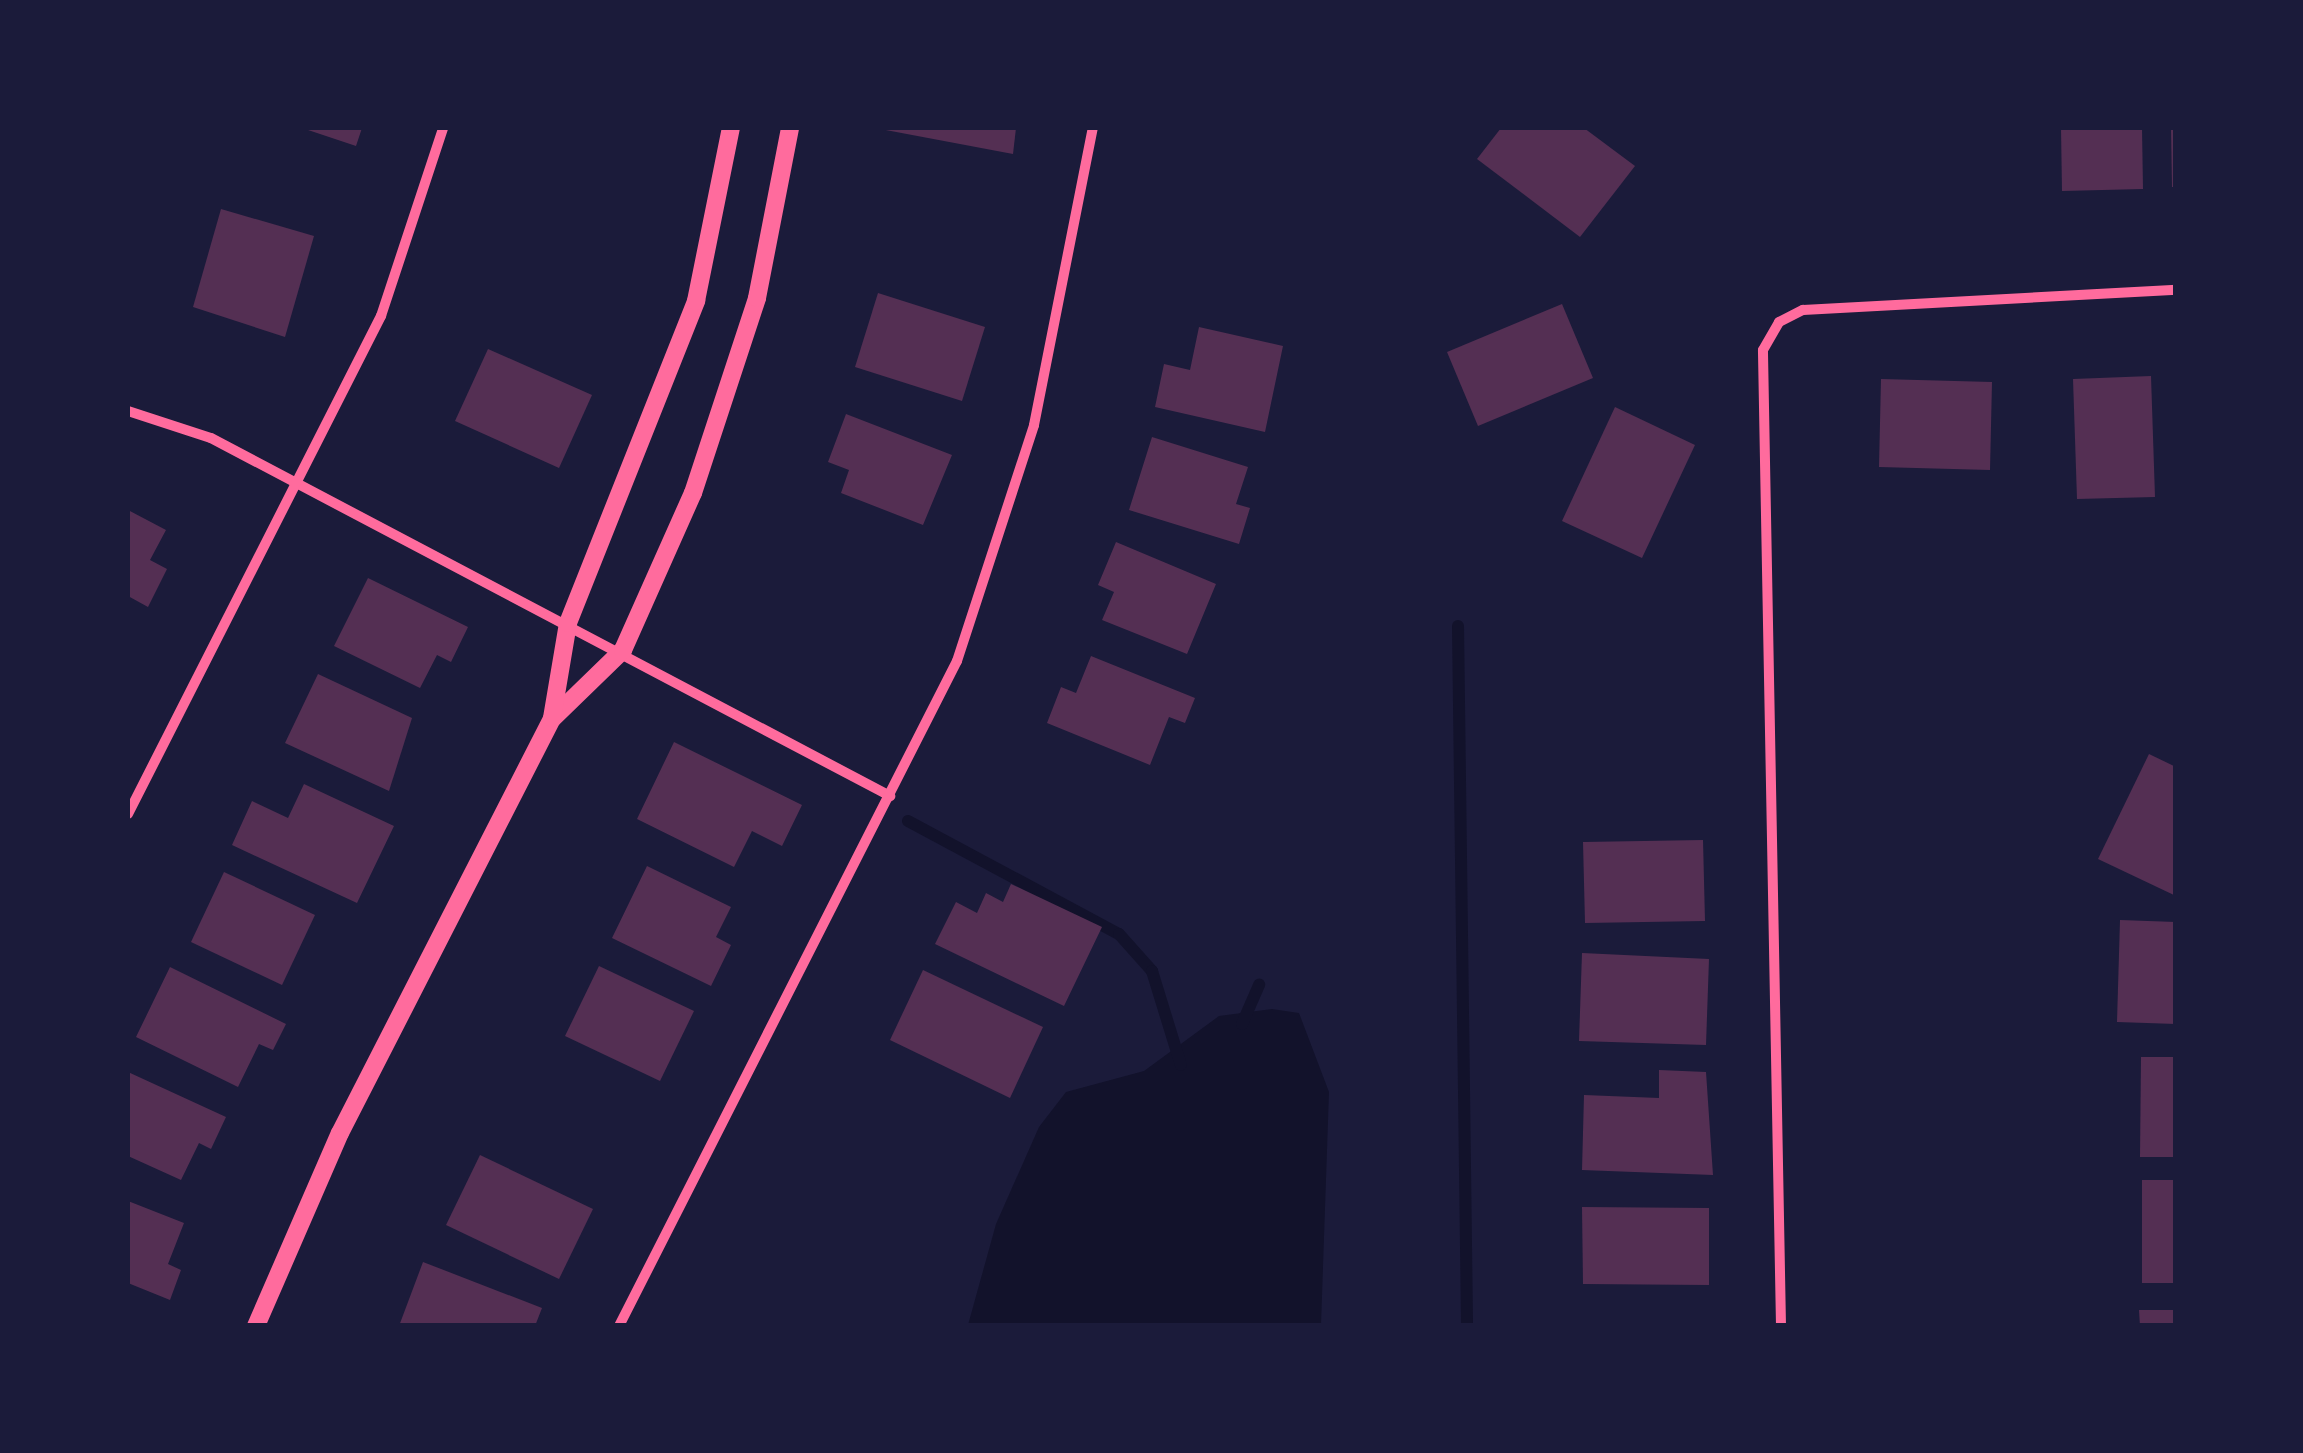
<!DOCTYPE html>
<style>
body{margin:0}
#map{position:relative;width:2303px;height:1453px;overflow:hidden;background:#1b1b3a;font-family:"IBM Plex Serif",serif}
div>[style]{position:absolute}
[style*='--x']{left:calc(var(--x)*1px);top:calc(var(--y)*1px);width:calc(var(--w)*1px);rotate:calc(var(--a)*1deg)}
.water>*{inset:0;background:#12122b}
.stream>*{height:12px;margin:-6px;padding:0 6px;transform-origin:6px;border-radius:6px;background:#12122b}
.building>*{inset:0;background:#542f53}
.minor>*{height:10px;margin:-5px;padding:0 5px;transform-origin:5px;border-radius:5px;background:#ff6b9d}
.tertiary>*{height:18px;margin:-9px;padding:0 9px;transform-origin:9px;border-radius:9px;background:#ff6b9d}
span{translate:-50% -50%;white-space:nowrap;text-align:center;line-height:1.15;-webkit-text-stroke:8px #1b1b3a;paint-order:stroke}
.frame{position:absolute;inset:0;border:130px solid #1b1b3a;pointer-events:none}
</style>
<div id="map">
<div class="water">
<div style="clip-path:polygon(1272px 1009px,1299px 1013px,1329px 1092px,1321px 1325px,968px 1325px,996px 1224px,1039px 1127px,1066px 1092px,1144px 1071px,1219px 1016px)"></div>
</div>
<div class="stream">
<div style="--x:1458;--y:626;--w:700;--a:89.26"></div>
<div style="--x:908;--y:821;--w:239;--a:28.2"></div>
<div style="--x:1119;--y:934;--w:50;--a:48.3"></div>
<div style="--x:1152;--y:971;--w:98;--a:72.9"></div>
<div style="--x:1242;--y:1024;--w:43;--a:-66.4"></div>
</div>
<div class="building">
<div style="clip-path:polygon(302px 128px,362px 128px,356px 146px)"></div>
<div style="clip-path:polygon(875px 128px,1016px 128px,1013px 154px)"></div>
<div style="clip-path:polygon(1501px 128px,1584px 128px,1635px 166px,1580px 237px,1477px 159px)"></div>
<div style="clip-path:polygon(2061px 128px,2142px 128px,2143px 189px,2062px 191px)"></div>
<div style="clip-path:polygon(2171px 128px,2176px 128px,2176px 187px,2172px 187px)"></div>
<div style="clip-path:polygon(221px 209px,314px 236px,285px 337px,193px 307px)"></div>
<div style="clip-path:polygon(878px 293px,985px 327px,962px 401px,855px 367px)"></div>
<div style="clip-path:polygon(1562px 304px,1593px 378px,1478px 426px,1447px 352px)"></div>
<div style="clip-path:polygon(1199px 327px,1283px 346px,1265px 432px,1155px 407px,1164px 364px,1190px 370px)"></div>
<div style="clip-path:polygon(488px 349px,592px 395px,559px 468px,455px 421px)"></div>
<div style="clip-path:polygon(2151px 376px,2155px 497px,2077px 499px,2073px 379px)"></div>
<div style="clip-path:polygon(1881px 379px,1992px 382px,1990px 470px,1879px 467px)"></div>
<div style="clip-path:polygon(1615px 407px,1695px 445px,1642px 558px,1562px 521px)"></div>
<div style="clip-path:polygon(846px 414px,952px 455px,923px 525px,841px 493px,849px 470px,828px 462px)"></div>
<div style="clip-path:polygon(1152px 437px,1248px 467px,1236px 504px,1250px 508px,1239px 544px,1129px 510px)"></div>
<div style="clip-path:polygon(128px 510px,166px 530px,150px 560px,167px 569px,148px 607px,128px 596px)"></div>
<div style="clip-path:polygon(1116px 542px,1216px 584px,1187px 654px,1102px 620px,1114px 592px,1098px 585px)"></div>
<div style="clip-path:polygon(368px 578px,468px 627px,451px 662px,437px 655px,420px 688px,334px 646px)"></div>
<div style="clip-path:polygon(1091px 656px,1195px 698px,1185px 723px,1169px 717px,1150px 765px,1047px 723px,1061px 687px,1076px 693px)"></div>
<div style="clip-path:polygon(318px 674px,412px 718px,389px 791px,285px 743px)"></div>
<div style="clip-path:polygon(674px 742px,802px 805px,782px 846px,752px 831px,734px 867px,637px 819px)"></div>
<div style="clip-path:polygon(2149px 754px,2176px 767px,2176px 896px,2098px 859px)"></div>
<div style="clip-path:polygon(304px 784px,394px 826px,357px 903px,232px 845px,252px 801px,288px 818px)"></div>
<div style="clip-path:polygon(1703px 840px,1705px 921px,1585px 923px,1583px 842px)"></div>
<div style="clip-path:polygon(647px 866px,731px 907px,716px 937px,731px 945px,711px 986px,612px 938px)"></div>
<div style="clip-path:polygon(224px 872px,315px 915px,282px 985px,191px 942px)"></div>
<div style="clip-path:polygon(1011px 884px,1102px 927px,1064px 1006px,935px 944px,956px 902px,977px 913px,986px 893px,1003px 902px)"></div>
<div style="clip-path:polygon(2120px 920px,2176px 922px,2176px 1024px,2117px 1022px)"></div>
<div style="clip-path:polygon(1582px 953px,1709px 959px,1706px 1045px,1579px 1041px)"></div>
<div style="clip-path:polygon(599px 966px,694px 1011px,660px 1081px,565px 1036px)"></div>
<div style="clip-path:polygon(170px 967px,286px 1024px,273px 1050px,259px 1044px,238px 1087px,136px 1037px)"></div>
<div style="clip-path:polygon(923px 970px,1043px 1027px,1010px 1098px,890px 1040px)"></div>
<div style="clip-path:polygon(2141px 1057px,2176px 1057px,2176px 1157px,2140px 1157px)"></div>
<div style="clip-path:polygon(1659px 1070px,1706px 1072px,1713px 1175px,1582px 1170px,1584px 1095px,1659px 1098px)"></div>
<div style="clip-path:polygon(128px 1072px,226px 1117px,211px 1149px,199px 1143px,181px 1180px,128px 1156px)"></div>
<div style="clip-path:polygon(480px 1155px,593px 1209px,559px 1279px,446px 1225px)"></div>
<div style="clip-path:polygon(2142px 1180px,2176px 1180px,2176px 1283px,2142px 1283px)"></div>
<div style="clip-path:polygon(128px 1201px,184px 1223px,168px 1264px,181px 1270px,170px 1300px,128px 1283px)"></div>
<div style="clip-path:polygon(1582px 1207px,1709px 1208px,1709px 1285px,1583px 1284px)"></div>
<div style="clip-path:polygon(423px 1262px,542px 1308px,535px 1326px,399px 1326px)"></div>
<div style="clip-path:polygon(2139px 1310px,2176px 1310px,2176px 1326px,2140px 1326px)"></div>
</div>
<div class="minor">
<div style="--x:128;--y:411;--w:87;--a:18"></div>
<div style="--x:211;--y:438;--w:768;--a:27.8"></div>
<div style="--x:128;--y:814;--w:559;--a:-63.07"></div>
<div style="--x:381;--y:316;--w:198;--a:-71.7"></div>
<div style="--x:619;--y:1326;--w:746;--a:-63.06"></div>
<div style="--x:957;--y:661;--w:248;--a:-71.9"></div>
<div style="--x:1034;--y:425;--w:303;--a:-78.8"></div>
<div style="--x:1781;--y:1326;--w:976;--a:-91.06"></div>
<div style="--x:1763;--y:350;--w:32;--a:-60"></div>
<div style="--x:1779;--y:322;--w:27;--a:-27"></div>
<div style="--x:1803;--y:310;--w:374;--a:-3.1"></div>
</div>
<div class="tertiary">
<div style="--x:553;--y:718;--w:98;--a:-44.2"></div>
<div style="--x:623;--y:650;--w:172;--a:-66"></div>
<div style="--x:693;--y:493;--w:205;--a:-71.8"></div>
<div style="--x:757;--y:298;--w:173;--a:-79"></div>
<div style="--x:256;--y:1326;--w:210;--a:-66.5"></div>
<div style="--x:340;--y:1133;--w:466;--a:-62.9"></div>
<div style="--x:552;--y:718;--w:96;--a:-80.4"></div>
<div style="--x:568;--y:623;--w:347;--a:-68.3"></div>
<div style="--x:696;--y:301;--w:177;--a:-78.6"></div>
</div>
<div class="frame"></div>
</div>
